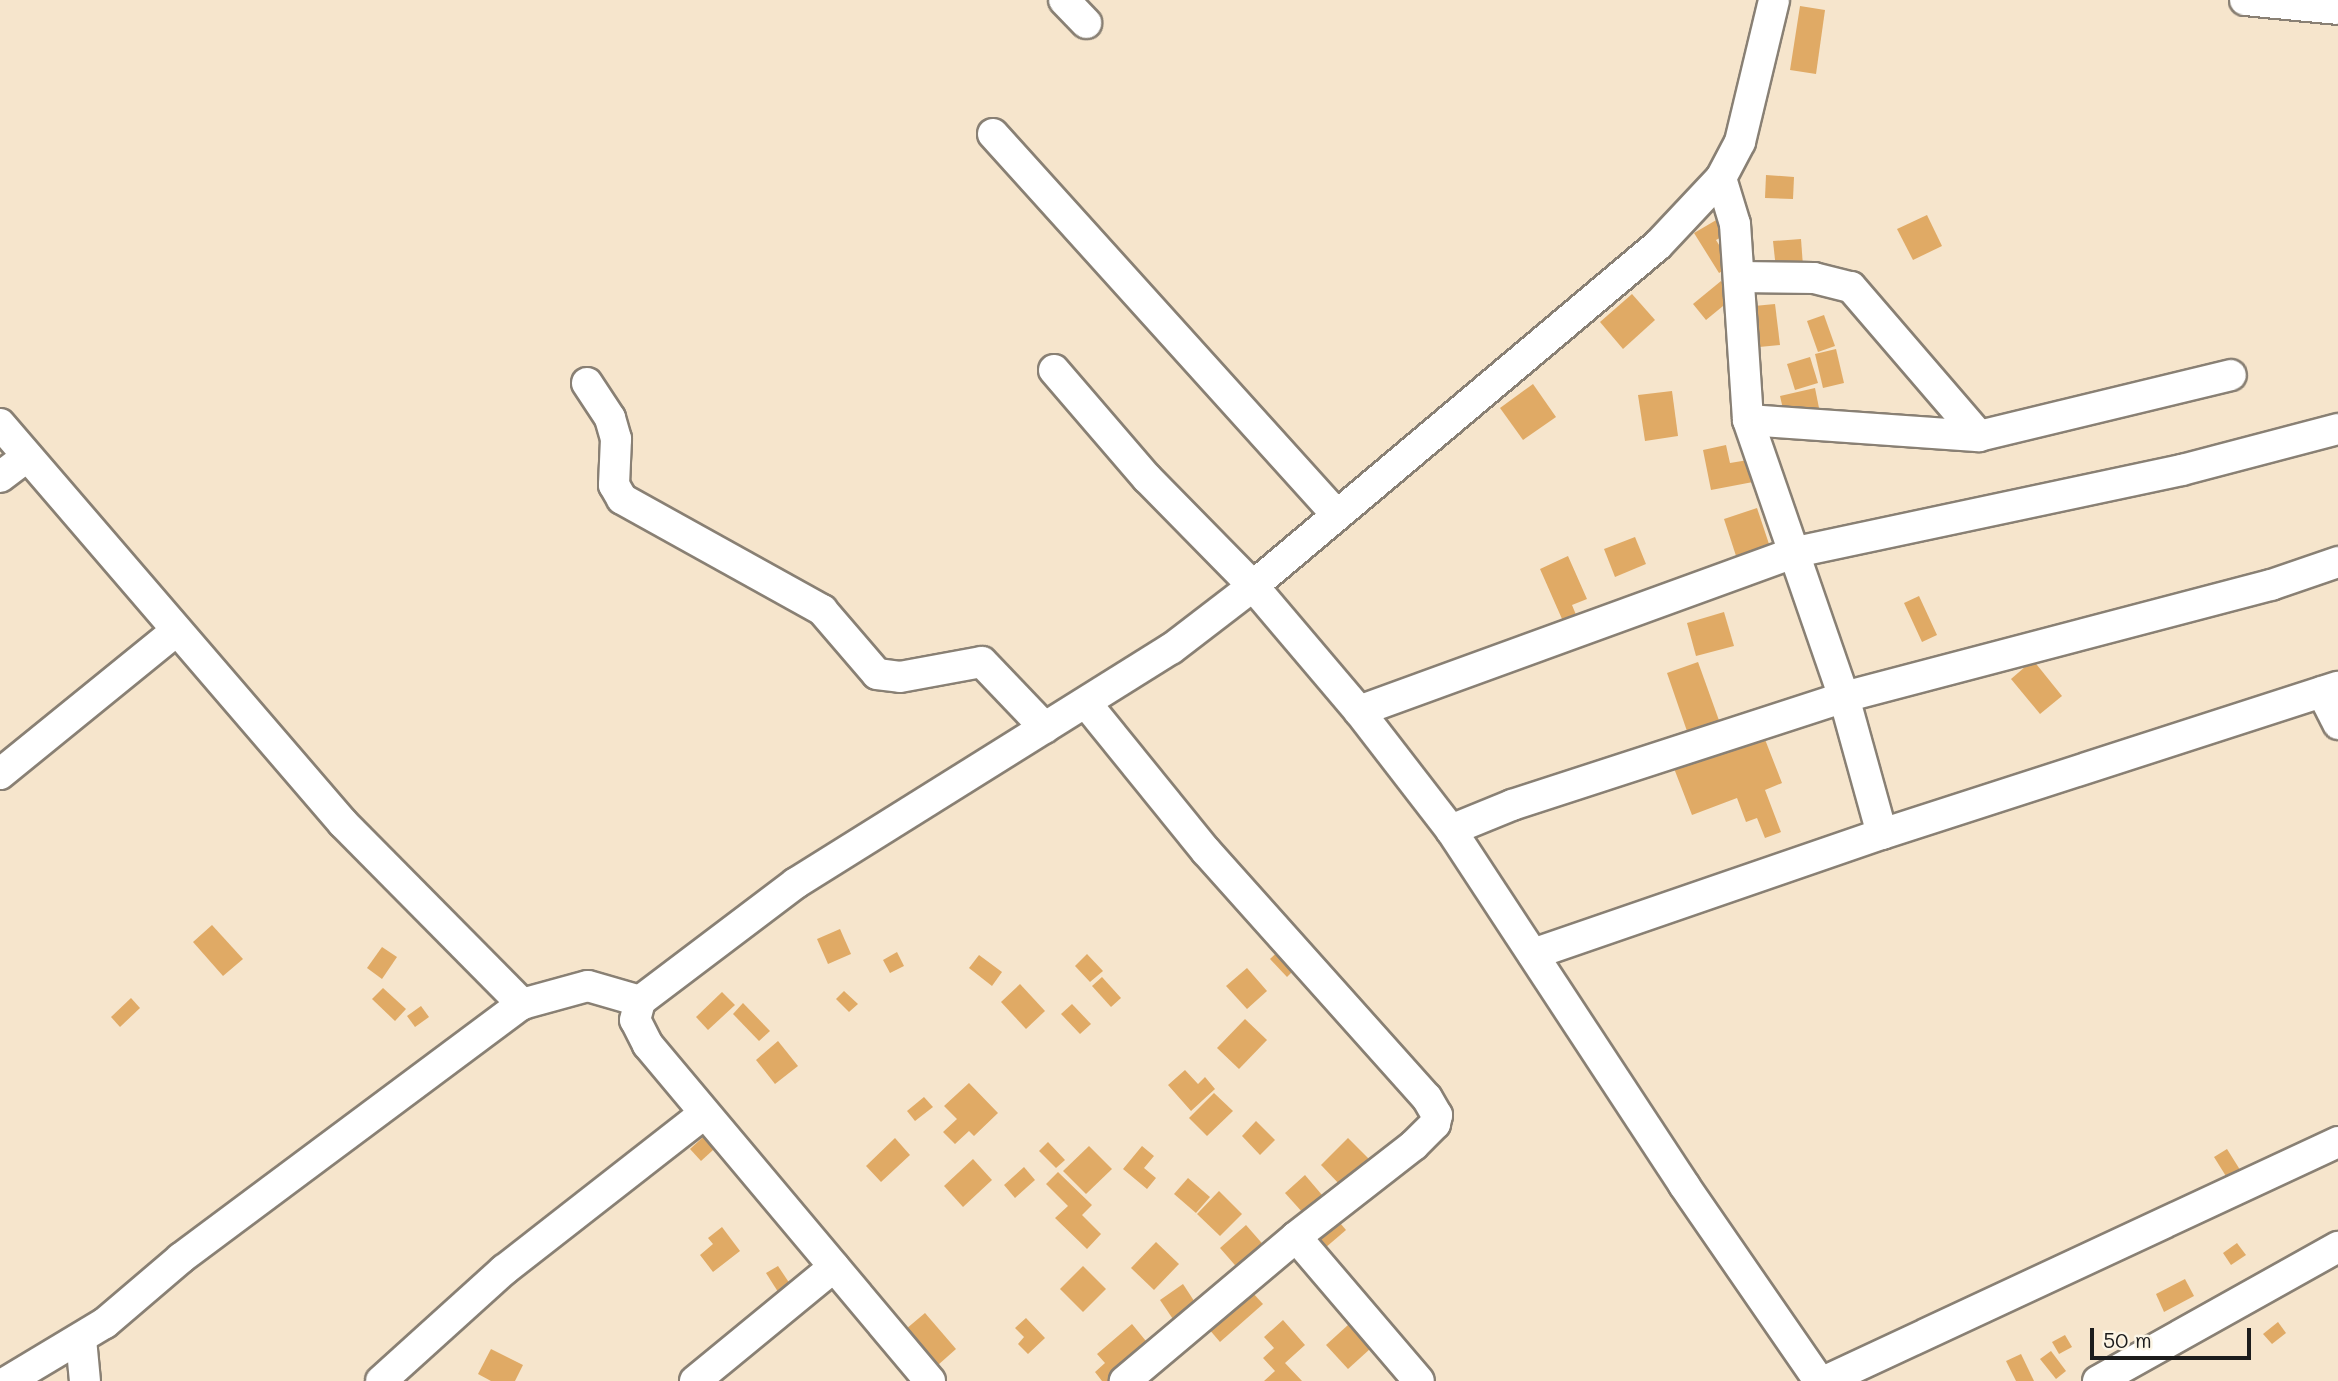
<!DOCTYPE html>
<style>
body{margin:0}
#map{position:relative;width:2338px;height:1381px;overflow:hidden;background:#f6e5cc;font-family:Mali,sans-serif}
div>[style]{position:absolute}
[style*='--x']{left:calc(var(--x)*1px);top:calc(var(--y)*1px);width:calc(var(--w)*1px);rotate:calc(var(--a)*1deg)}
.building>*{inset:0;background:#e0aa65}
.roads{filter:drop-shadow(2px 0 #898074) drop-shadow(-2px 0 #898074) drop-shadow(0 2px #898074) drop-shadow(0 -2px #898074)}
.minor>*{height:30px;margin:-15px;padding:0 15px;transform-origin:15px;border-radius:15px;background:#fff}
span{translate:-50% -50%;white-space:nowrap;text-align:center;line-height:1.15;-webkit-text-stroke:6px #fcf5e5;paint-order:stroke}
.scale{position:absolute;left:2090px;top:1328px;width:161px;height:32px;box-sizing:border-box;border:4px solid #1c1c1c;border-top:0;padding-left:9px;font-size:21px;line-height:24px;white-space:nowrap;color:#1c1c1c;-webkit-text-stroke:5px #fcf5e5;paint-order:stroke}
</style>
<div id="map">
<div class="building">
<div style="clip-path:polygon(1800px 6px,1825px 10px,1816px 74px,1790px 70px)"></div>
<div style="clip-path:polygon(1766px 175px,1794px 177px,1793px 199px,1765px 198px)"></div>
<div style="clip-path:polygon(1927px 215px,1942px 246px,1913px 260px,1897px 229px)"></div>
<div style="clip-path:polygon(1718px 219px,1727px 234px,1716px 240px,1732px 266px,1719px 273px,1694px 233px)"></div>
<div style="clip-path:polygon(1801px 239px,1803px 266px,1776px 269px,1773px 241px)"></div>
<div style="clip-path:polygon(1721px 281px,1734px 297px,1706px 320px,1693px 304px)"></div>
<div style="clip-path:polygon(1632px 294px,1655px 320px,1623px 349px,1600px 322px)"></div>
<div style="clip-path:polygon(1775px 304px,1780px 345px,1759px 347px,1754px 306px)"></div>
<div style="clip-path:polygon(1824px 315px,1835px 346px,1818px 352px,1807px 321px)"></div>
<div style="clip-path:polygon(1836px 349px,1844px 383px,1823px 388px,1815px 354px)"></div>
<div style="clip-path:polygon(1810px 357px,1818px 383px,1795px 390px,1787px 364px)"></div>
<div style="clip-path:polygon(1533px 384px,1556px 417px,1523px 440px,1500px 408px)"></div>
<div style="clip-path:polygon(1815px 388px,1823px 428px,1789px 435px,1780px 396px)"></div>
<div style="clip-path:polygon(1672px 391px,1678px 436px,1645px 441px,1638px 395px)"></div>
<div style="clip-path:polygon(1726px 445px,1730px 463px,1748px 460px,1753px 482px,1711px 490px,1703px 450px)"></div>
<div style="clip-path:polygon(1757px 508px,1771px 550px,1738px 562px,1724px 519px)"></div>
<div style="clip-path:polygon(1635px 537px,1646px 564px,1615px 577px,1604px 549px)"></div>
<div style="clip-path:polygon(1568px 556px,1587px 599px,1572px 605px,1579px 622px,1566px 628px,1540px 569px)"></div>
<div style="clip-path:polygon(1919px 596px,1937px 635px,1922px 642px,1904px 603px)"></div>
<div style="clip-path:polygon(1724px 612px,1734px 646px,1696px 656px,1687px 623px)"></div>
<div style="clip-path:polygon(2033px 660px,2062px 696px,2040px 714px,2011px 679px)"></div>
<div style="clip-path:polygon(1698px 662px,1721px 726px,1689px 737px,1667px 673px)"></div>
<div style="clip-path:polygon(1759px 724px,1782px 783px,1765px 790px,1781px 832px,1765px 838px,1757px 818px,1746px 822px,1737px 798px,1692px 815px,1670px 758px)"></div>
<div style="clip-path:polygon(212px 925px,243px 959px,223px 976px,193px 942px)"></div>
<div style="clip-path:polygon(840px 929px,851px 954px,828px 964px,817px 939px)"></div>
<div style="clip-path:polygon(1289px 941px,1306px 958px,1287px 977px,1270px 959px)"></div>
<div style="clip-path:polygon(382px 947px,397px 957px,382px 979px,367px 968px)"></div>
<div style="clip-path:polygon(897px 952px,904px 966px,890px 973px,883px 960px)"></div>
<div style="clip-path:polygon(1087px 954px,1103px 971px,1090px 982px,1075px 966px)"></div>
<div style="clip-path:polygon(979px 955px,1002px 972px,992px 986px,969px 968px)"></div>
<div style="clip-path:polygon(1247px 968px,1267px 991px,1247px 1009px,1226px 986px)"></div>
<div style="clip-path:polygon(1102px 977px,1121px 998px,1111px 1007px,1092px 986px)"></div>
<div style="clip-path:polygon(1020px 984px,1045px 1011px,1026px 1029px,1001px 1002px)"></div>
<div style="clip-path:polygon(383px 988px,406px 1009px,395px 1021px,372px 999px)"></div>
<div style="clip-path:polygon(844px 991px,858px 1004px,849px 1012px,836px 999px)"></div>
<div style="clip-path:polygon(722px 992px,735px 1005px,708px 1030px,696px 1017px)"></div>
<div style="clip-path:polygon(131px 998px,140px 1008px,120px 1027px,111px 1017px)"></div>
<div style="clip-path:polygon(743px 1003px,770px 1031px,759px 1041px,733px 1014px)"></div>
<div style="clip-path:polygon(1072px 1004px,1091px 1024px,1080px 1034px,1061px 1014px)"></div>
<div style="clip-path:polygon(421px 1006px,429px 1017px,415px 1027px,407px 1016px)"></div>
<div style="clip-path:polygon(1245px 1019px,1267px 1040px,1239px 1069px,1217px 1048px)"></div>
<div style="clip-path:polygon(778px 1041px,798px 1066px,775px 1084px,756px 1060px)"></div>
<div style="clip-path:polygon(1185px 1070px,1198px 1084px,1205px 1077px,1215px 1089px,1191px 1111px,1168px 1085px)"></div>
<div style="clip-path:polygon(969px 1083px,998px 1113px,974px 1136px,969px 1131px,955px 1144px,943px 1132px,957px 1119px,944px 1106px)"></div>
<div style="clip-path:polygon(1214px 1093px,1233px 1111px,1207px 1136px,1189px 1118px)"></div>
<div style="clip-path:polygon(924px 1097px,933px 1107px,915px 1121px,907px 1111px)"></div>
<div style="clip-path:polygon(1256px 1121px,1275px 1140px,1260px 1155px,1242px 1136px)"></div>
<div style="clip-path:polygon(713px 1128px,724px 1140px,701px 1161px,690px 1149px)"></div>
<div style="clip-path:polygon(895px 1138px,910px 1155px,881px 1182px,866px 1166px)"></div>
<div style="clip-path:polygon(1348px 1138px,1370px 1160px,1342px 1187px,1321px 1165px)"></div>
<div style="clip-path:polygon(1048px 1142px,1065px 1160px,1056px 1168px,1039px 1151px)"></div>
<div style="clip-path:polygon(1089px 1146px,1112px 1169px,1086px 1194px,1063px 1171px)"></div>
<div style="clip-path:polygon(1142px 1146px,1154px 1156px,1144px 1168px,1156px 1178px,1147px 1189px,1123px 1169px)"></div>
<div style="clip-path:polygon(2227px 1149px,2242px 1173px,2229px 1181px,2214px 1157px)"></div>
<div style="clip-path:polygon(973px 1159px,992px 1180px,963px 1207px,944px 1186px)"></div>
<div style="clip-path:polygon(1024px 1167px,1035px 1180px,1015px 1198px,1004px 1185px)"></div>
<div style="clip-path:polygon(1058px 1172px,1092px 1205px,1082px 1215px,1101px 1234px,1087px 1249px,1055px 1218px,1068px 1206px,1046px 1184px)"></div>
<div style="clip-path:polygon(1305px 1175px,1322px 1195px,1303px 1213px,1285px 1193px)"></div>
<div style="clip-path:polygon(1188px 1178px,1210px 1197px,1196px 1213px,1174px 1194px)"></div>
<div style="clip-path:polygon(1219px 1191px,1242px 1214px,1220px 1236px,1197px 1214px)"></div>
<div style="clip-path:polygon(1335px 1217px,1346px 1230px,1325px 1248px,1314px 1235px)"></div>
<div style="clip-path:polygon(1246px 1225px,1267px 1249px,1241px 1272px,1220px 1248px)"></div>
<div style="clip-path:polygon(722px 1227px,740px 1251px,713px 1272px,700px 1255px,713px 1244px,708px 1238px)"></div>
<div style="clip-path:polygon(1156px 1242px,1179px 1264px,1154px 1290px,1131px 1268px)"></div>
<div style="clip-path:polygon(2237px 1243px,2246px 1255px,2231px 1265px,2223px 1253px)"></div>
<div style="clip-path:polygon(778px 1266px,792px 1287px,780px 1295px,766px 1273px)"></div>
<div style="clip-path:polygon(1083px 1266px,1106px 1289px,1083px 1312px,1060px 1289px)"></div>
<div style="clip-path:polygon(2185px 1279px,2194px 1296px,2164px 1312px,2156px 1294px)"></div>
<div style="clip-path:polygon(1183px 1284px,1200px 1310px,1177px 1325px,1160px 1300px)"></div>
<div style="clip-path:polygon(1251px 1291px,1263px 1304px,1220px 1342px,1208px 1328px)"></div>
<div style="clip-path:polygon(925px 1313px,956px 1349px,938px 1365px,906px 1329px)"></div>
<div style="clip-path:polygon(1359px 1315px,1381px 1339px,1348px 1369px,1326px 1345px)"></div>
<div style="clip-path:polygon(1026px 1318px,1045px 1338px,1028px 1354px,1018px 1344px,1024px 1337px,1015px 1328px)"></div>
<div style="clip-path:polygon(1283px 1320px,1305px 1345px,1285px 1363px,1302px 1381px,1264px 1381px,1275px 1371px,1263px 1358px,1274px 1348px,1264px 1337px)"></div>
<div style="clip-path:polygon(2278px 1322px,2286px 1333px,2272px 1344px,2263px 1334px)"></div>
<div style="clip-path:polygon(1132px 1324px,1150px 1346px,1110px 1381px,1102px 1381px,1095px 1372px,1105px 1363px,1097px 1354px)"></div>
<div style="clip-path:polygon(2065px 1335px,2072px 1347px,2059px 1354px,2052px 1342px)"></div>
<div style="clip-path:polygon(491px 1349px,523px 1365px,515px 1381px,491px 1381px,478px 1374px)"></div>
<div style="clip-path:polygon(2051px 1351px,2066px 1371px,2056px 1379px,2040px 1359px)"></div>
<div style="clip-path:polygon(2021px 1354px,2034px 1381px,2016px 1381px,2006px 1361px)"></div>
</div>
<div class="roads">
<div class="minor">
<div style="--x:1064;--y:0;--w:32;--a:46"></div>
<div style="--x:2245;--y:0;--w:93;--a:5.5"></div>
<div style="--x:993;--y:134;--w:513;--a:47.92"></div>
<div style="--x:1721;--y:178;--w:48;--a:73.1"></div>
<div style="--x:1735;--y:224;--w:196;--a:86.2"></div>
<div style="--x:1748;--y:420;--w:293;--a:70.9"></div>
<div style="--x:1844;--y:697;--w:142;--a:74.5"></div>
<div style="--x:1740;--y:277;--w:74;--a:0.8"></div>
<div style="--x:1814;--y:278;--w:38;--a:14"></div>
<div style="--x:1851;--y:287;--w:196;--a:49.3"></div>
<div style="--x:1054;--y:370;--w:143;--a:49.3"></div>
<div style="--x:1147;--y:478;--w:151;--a:45.5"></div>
<div style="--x:1253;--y:586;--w:164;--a:49.7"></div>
<div style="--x:1359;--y:711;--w:150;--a:52.3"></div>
<div style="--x:1451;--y:830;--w:425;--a:56.7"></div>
<div style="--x:1684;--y:1185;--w:238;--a:55.4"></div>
<div style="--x:587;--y:383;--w:42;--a:56.7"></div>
<div style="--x:610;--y:418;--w:22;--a:74"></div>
<div style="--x:616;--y:439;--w:46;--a:92.5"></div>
<div style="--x:614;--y:485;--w:16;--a:60"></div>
<div style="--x:622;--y:499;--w:229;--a:29"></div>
<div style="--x:822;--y:610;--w:84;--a:49.3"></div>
<div style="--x:877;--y:674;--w:23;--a:7"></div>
<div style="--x:900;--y:677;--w:83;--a:-10.4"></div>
<div style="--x:982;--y:662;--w:91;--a:46.3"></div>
<div style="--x:1748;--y:420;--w:232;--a:4"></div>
<div style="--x:1979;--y:436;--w:259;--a:-13.6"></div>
<div style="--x:0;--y:424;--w:526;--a:49.32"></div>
<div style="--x:343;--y:823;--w:255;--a:45.3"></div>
<div style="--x:0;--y:477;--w:34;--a:-37"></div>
<div style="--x:2322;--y:692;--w:36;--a:63"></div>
<div style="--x:1086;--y:703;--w:191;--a:51"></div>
<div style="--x:1206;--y:851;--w:331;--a:48.2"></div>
<div style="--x:1427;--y:1098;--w:20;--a:60"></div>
<div style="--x:1437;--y:1115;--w:9;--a:103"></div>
<div style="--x:1435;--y:1124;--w:30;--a:135"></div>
<div style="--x:1414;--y:1145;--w:150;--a:142.1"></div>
<div style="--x:1296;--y:1237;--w:224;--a:139.9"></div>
<div style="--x:1359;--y:711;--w:465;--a:-20"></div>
<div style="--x:1796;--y:552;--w:395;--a:-12"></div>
<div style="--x:2182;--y:470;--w:161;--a:-14.7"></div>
<div style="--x:0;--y:774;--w:225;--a:-39.1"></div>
<div style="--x:1451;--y:830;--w:66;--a:-22.3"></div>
<div style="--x:1512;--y:805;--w:349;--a:-18"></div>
<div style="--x:1844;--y:697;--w:441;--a:-14.7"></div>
<div style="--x:2271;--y:585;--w:71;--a:-18.9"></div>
<div style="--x:1533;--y:954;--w:369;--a:-19"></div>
<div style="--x:1882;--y:834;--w:479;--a:-17.9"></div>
<div style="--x:1296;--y:1237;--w:189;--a:49.5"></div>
<div style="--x:81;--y:1339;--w:42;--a:84.6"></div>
<div style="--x:8;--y:1381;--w:113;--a:-30.9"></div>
<div style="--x:105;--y:1323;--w:100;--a:-40.5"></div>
<div style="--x:181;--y:1258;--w:425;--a:-36.7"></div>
<div style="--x:522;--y:1004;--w:68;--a:-15.3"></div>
<div style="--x:588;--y:986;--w:54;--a:16.1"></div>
<div style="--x:381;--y:1381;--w:166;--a:-42.1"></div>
<div style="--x:504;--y:1270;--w:254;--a:-38"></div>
<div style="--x:695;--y:1381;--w:180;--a:-39.4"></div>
<div style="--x:930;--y:1381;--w:439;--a:-130"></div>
<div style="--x:648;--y:1045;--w:28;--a:-117"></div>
<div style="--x:635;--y:1020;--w:20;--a:-75"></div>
<div style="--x:640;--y:1001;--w:196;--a:-37.1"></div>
<div style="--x:796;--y:883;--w:442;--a:-32"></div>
<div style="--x:1171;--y:649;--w:103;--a:-37.5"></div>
<div style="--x:1253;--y:586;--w:529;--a:-40.1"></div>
<div style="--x:1658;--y:245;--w:92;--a:-46.8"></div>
<div style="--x:1721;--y:178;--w:41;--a:-62.2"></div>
<div style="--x:1740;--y:142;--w:146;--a:-76.5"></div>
<div style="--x:1825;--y:1381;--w:566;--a:-24.98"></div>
<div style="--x:2098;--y:1381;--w:275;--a:-29.2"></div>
</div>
</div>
<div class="scale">50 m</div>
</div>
